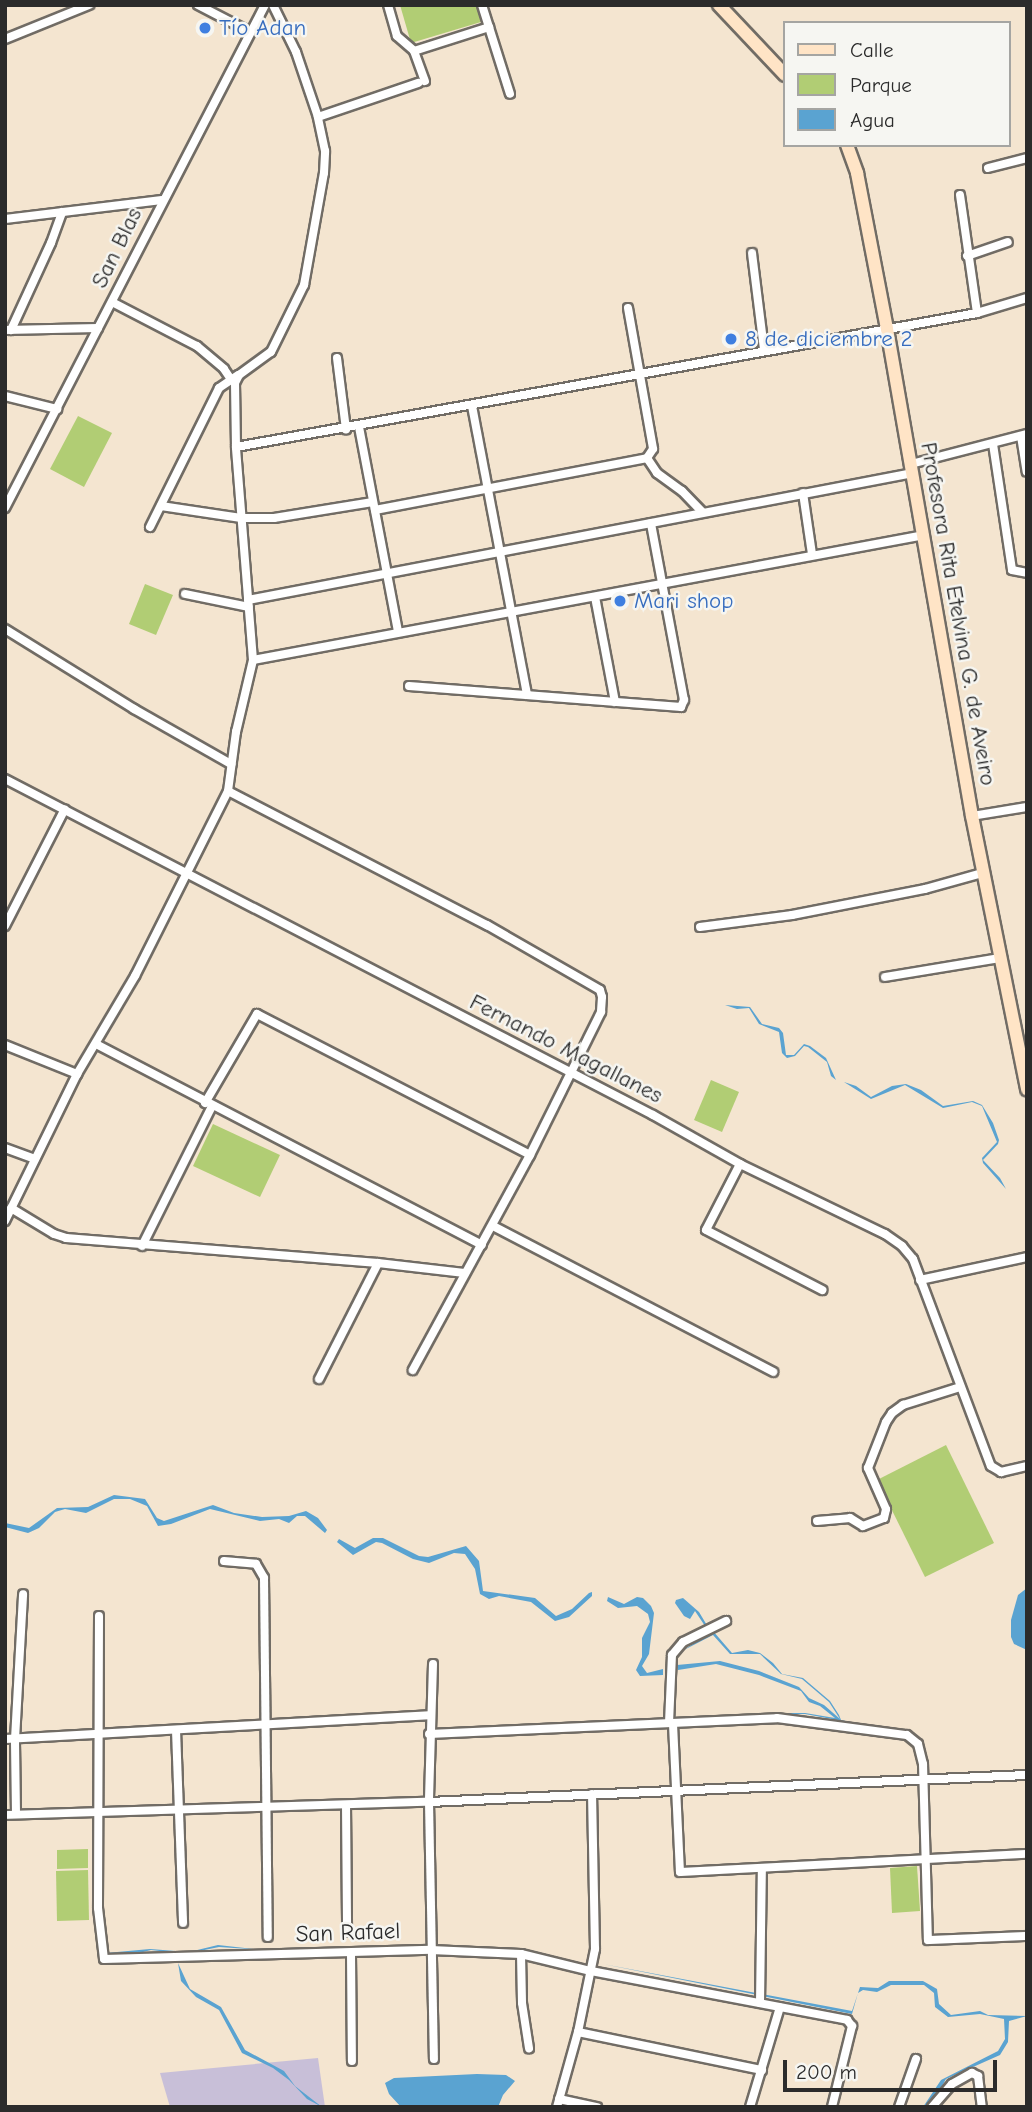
<!DOCTYPE html>
<meta charset="utf-8">
<style>
body{margin:0}
#map{position:relative;width:1032px;height:2112px;overflow:hidden;background:#f4e5d0;font-family:"Comic Neue",sans-serif}
div>[style]{position:absolute}
[style*='--x']{left:calc(var(--x)*1px);top:calc(var(--y)*1px);width:calc(var(--w)*1px);rotate:calc(var(--a)*1deg)}
.industrial>*{inset:0;background:#c8bfd8}
.green>*{inset:0;background:#b1cd74}
.water>*{inset:0;background:#5aa3d1}
.roads{filter:drop-shadow(2px 0 #716c65) drop-shadow(-2px 0 #716c65) drop-shadow(0 2px #716c65) drop-shadow(0 -2px #716c65)}
.street>*{height:8px;margin:-4px;padding:0 4px;transform-origin:4px;border-radius:4px;background:#fff}
.secondary>*{height:12px;margin:-6px;padding:0 6px;transform-origin:6px;border-radius:6px;background:#ffe4c6}
.dots>*{width:19px;height:19px;translate:-50% -50%;box-sizing:border-box;border:4px solid #f6f6f2;border-radius:50%}
span{translate:-50% -50%;white-space:nowrap;text-align:center;line-height:1.15;-webkit-text-stroke:5px #f6f6f2;paint-order:stroke}
.shop-label{font-size:23px;color:#366cbe}
.left{translate:0 -50%;text-align:left}
.street-label{font-size:23px;color:#2b2b2b}
.frame{position:absolute;inset:0;border:7px solid #2b2b2b;pointer-events:none}
.legend{position:absolute;left:783px;top:21px;width:228px;height:126px;box-sizing:border-box;background:#f6f6f2;border:2px solid #a5a5a2;margin:0;padding:9px 12px;list-style:none;font-size:21px;color:#2b2b2b}
.legend li{display:flex;align-items:center;gap:14px;height:35px}
.legend b{width:35px;border:2px solid #a5a5a2}
.scale{position:absolute;left:783px;top:2060px;width:214px;height:32px;box-sizing:border-box;border:4px solid #2b2b2b;border-top:0;padding-left:9px;font-size:21px;line-height:24px;white-space:nowrap;color:#2b2b2b;-webkit-text-stroke:5px #f6f6f2;paint-order:stroke}
</style>
<div id="map">
<div class="industrial">
<div style="clip-path:polygon(318px 2058px,325px 2107px,170px 2107px,160px 2073px)"></div>
</div>
<div class="green">
<div style="clip-path:polygon(400px 5px,476px 5px,481px 22px,411px 43px)"></div>
<div style="clip-path:polygon(78px 416px,112px 433px,84px 487px,50px 469px)"></div>
<div style="clip-path:polygon(145px 584px,173px 595px,156px 635px,129px 624px)"></div>
<div style="clip-path:polygon(711px 1080px,739px 1092px,722px 1132px,694px 1120px)"></div>
<div style="clip-path:polygon(213px 1124px,280px 1155px,260px 1197px,193px 1166px)"></div>
<div style="clip-path:polygon(946px 1445px,994px 1543px,925px 1577px,877px 1480px)"></div>
<div style="clip-path:polygon(88px 1849px,88px 1868px,57px 1869px,57px 1850px)"></div>
<div style="clip-path:polygon(917px 1866px,920px 1911px,892px 1913px,890px 1868px)"></div>
<div style="clip-path:polygon(88px 1870px,89px 1920px,57px 1921px,56px 1871px)"></div>
</div>
<div class="water">
<div style="clip-path:polygon(725px 1005px,750px 1007px,762px 1024px,779px 1028px,783px 1033px,786px 1055px,794px 1055px,804px 1044px,810px 1046px,826px 1058px,836px 1080px,831px 1076px,827px 1062px,808px 1047px,804px 1046px,795px 1056px,787px 1058px,782px 1053px,779px 1032px,759px 1024px,749px 1008px,737px 1009px)"></div>
<div style="clip-path:polygon(844px 1082px,856px 1086px,871px 1097px,892px 1086px,906px 1084px,921px 1090px,943px 1106px,973px 1101px,982px 1105px,993px 1123px,999px 1140px,998px 1144px,983px 1160px,1000px 1178px,1006px 1189px,983px 1163px,982px 1158px,997px 1142px,982px 1106px,972px 1102px,943px 1108px,905px 1085px,871px 1099px)"></div>
<div style="clip-path:polygon(114px 1495px,145px 1499px,157px 1518px,164px 1521px,213px 1505px,234px 1513px,262px 1517px,289px 1516px,306px 1511px,318px 1518px,327px 1530px,325px 1533px,305px 1516px,297px 1516px,289px 1523px,279px 1519px,260px 1521px,210px 1509px,171px 1524px,158px 1526px,147px 1506px,130px 1499px,114px 1499px,86px 1513px,65px 1509px,55px 1512px,39px 1528px,28px 1533px,5px 1527px,5px 1523px,29px 1528px,57px 1508px,88px 1507px)"></div>
<div style="clip-path:polygon(373px 1538px,383px 1538px,419px 1556px,428px 1557px,466px 1546px,479px 1561px,483px 1591px,535px 1598px,556px 1616px,572px 1609px,589px 1593px,592px 1592px,592px 1596px,569px 1617px,555px 1621px,531px 1602px,499px 1596px,489px 1599px,480px 1594px,475px 1569px,465px 1554px,454px 1553px,429px 1563px,413px 1559px,382px 1543px,376px 1542px,353px 1555px,337px 1542px,339px 1539px,355px 1548px)"></div>
<div style="clip-path:polygon(1027px 1588px,1027px 1650px,1014px 1644px,1011px 1637px,1011px 1620px,1018px 1595px)"></div>
<div style="clip-path:polygon(608px 1597px,624px 1604px,637px 1597px,643px 1598px,651px 1606px,654px 1613px,649px 1654px,642px 1666px,647px 1673px,663px 1669px,663px 1675px,640px 1676px,636px 1670px,642px 1657px,642px 1638px,650px 1622px,648px 1614px,637px 1606px,618px 1608px,607px 1601px)"></div>
<div style="clip-path:polygon(683px 1598px,699px 1612px,708px 1627px,675px 1642px,705px 1626px,695px 1611px,690px 1619px,684px 1616px,675px 1603px,676px 1600px)"></div>
<div style="clip-path:polygon(713px 1631px,732px 1653px,748px 1650px,760px 1653px,773px 1663px,782px 1674px,803px 1678px,830px 1701px,839px 1715px,841px 1720px,869px 1726px,805px 1714px,673px 1718px,792px 1713px,805px 1713px,835px 1718px,820px 1706px,809px 1702px,801px 1691px,759px 1675px,716px 1664px,678px 1670px,677px 1665px,720px 1661px,759px 1671px,799px 1687px,809px 1698px,824px 1705px,840px 1719px,829px 1702px,802px 1679px,781px 1674px,760px 1654px,730px 1654px,713px 1635px,682px 1651px)"></div>
<div style="clip-path:polygon(218px 1945px,264px 1950px,219px 1947px,185px 1954px,151px 1950px,139px 1953px,106px 1953px,150px 1949px,189px 1952px)"></div>
<div style="clip-path:polygon(178px 1963px,190px 1989px,221px 2007px,245px 2050px,284px 2071px,295px 2086px,322px 2107px,307px 2099px,289px 2080px,273px 2068px,242px 2053px,219px 2010px,196px 1997px,181px 1981px)"></div>
<div style="clip-path:polygon(603px 1964px,852px 2011px,860px 1987px,878px 1988px,889px 1981px,923px 1981px,937px 1989px,939px 2004px,951px 2015px,980px 2011px,988px 2015px,1027px 2016px,1009px 2021px,1008px 2042px,1000px 2055px,946px 2079px,936px 2097px,923px 2107px,941px 2080px,998px 2051px,1005px 2039px,1004px 2019px,980px 2014px,948px 2017px,935px 2007px,934px 1993px,924px 1985px,891px 1985px,877px 1992px,863px 1990px,858px 1993px,852px 2014px)"></div>
<div style="clip-path:polygon(477px 2074px,506px 2075px,515px 2081px,503px 2095px,498px 2107px,401px 2107px,389px 2094px,385px 2083px,394px 2078px)"></div>
</div>
<div class="roads">
<div class="street">
<div style="--x:198;--y:5;--w:59;--a:27.4"></div>
<div style="--x:388;--y:5;--w:32;--a:74"></div>
<div style="--x:397;--y:36;--w:23;--a:41"></div>
<div style="--x:414;--y:51;--w:32;--a:70"></div>
<div style="--x:482;--y:5;--w:93;--a:72.5"></div>
<div style="--x:5;--y:39;--w:91;--a:-22"></div>
<div style="--x:414;--y:51;--w:79;--a:-17.7"></div>
<div style="--x:318;--y:117;--w:106;--a:-18.8"></div>
<div style="--x:988;--y:168;--w:40;--a:-14.4"></div>
<div style="--x:960;--y:195;--w:119;--a:81.8"></div>
<div style="--x:5;--y:219;--w:158;--a:-6.9"></div>
<div style="--x:752;--y:253;--w:97;--a:82.9"></div>
<div style="--x:967;--y:256;--w:43;--a:-18.9"></div>
<div style="--x:112;--y:302;--w:96;--a:27.4"></div>
<div style="--x:197;--y:346;--w:35;--a:40"></div>
<div style="--x:224;--y:369;--w:11;--a:56"></div>
<div style="--x:628;--y:308;--w:143;--a:79.9"></div>
<div style="--x:653;--y:449;--w:11;--a:124"></div>
<div style="--x:647;--y:458;--w:18;--a:56"></div>
<div style="--x:657;--y:473;--w:31;--a:36"></div>
<div style="--x:682;--y:491;--w:29;--a:46"></div>
<div style="--x:5;--y:330;--w:93;--a:-1.2"></div>
<div style="--x:11;--y:330;--w:96;--a:-65.3"></div>
<div style="--x:51;--y:243;--w:33;--a:-70"></div>
<div style="--x:337;--y:358;--w:72;--a:82.8"></div>
<div style="--x:5;--y:396;--w:54;--a:14"></div>
<div style="--x:472;--y:406;--w:294;--a:79.2"></div>
<div style="--x:359;--y:427;--w:209;--a:79.2"></div>
<div style="--x:1021;--y:436;--w:36;--a:81"></div>
<div style="--x:993;--y:444;--w:127;--a:81.4"></div>
<div style="--x:1012;--y:570;--w:15;--a:11"></div>
<div style="--x:236;--y:447;--w:753;--a:-10.25"></div>
<div style="--x:977;--y:313;--w:52;--a:-16.7"></div>
<div style="--x:911;--y:464;--w:120;--a:-14.5"></div>
<div style="--x:803;--y:493;--w:62;--a:81.6"></div>
<div style="--x:161;--y:506;--w:81;--a:8.5"></div>
<div style="--x:241;--y:518;--w:33;--a:0"></div>
<div style="--x:274;--y:518;--w:100;--a:-9.2"></div>
<div style="--x:5;--y:508;--w:566;--a:-62.67"></div>
<div style="--x:375;--y:510;--w:277;--a:-10.8"></div>
<div style="--x:150;--y:527;--w:155;--a:-63.6"></div>
<div style="--x:219;--y:388;--w:23;--a:-34"></div>
<div style="--x:185;--y:594;--w:65;--a:11.5"></div>
<div style="--x:595;--y:597;--w:107;--a:79.2"></div>
<div style="--x:248;--y:600;--w:677;--a:-10.81"></div>
<div style="--x:5;--y:629;--w:152;--a:31.8"></div>
<div style="--x:134;--y:709;--w:112;--a:29.6"></div>
<div style="--x:253;--y:660;--w:683;--a:-10.55"></div>
<div style="--x:409;--y:686;--w:273;--a:4.4"></div>
<div style="--x:681;--y:707;--w:8;--a:-67"></div>
<div style="--x:684;--y:700;--w:180;--a:-100.6"></div>
<div style="--x:5;--y:779;--w:730;--a:27.41"></div>
<div style="--x:653;--y:1115;--w:100;--a:29.4"></div>
<div style="--x:740;--y:1164;--w:161;--a:25.8"></div>
<div style="--x:885;--y:1234;--w:21;--a:35"></div>
<div style="--x:902;--y:1246;--w:17;--a:50"></div>
<div style="--x:913;--y:1259;--w:221;--a:69.4"></div>
<div style="--x:991;--y:1466;--w:12;--a:31"></div>
<div style="--x:1001;--y:1472;--w:27;--a:-13"></div>
<div style="--x:228;--y:791;--w:292;--a:27.4"></div>
<div style="--x:487;--y:925;--w:130;--a:29.9"></div>
<div style="--x:600;--y:990;--w:7;--a:74"></div>
<div style="--x:602;--y:997;--w:15;--a:94"></div>
<div style="--x:601;--y:1012;--w:160;--a:116.4"></div>
<div style="--x:530;--y:1155;--w:245;--a:118.6"></div>
<div style="--x:972;--y:816;--w:56;--a:-9.3"></div>
<div style="--x:5;--y:926;--w:131;--a:-62.9"></div>
<div style="--x:700;--y:927;--w:93;--a:-7.4"></div>
<div style="--x:792;--y:915;--w:136;--a:-11.1"></div>
<div style="--x:925;--y:889;--w:59;--a:-15.7"></div>
<div style="--x:885;--y:977;--w:117;--a:-9.4"></div>
<div style="--x:96;--y:1044;--w:435;--a:27.5"></div>
<div style="--x:5;--y:1045;--w:78;--a:21.9"></div>
<div style="--x:205;--y:1103;--w:103;--a:-59.7"></div>
<div style="--x:257;--y:1014;--w:307;--a:27.3"></div>
<div style="--x:5;--y:1148;--w:32;--a:20"></div>
<div style="--x:740;--y:1164;--w:74;--a:117.3"></div>
<div style="--x:706;--y:1230;--w:131;--a:27.3"></div>
<div style="--x:11;--y:1208;--w:50;--a:31.2"></div>
<div style="--x:54;--y:1234;--w:13;--a:18"></div>
<div style="--x:66;--y:1238;--w:313;--a:4.6"></div>
<div style="--x:378;--y:1263;--w:87;--a:6.6"></div>
<div style="--x:5;--y:1221;--w:164;--a:-63.9"></div>
<div style="--x:77;--y:1074;--w:114;--a:-59.4"></div>
<div style="--x:135;--y:976;--w:207;--a:-63.3"></div>
<div style="--x:228;--y:791;--w:60;--a:-82.3"></div>
<div style="--x:236;--y:732;--w:74;--a:-76.7"></div>
<div style="--x:253;--y:660;--w:214;--a:-94.6"></div>
<div style="--x:236;--y:447;--w:64;--a:-90.9"></div>
<div style="--x:235;--y:383;--w:9;--a:-63"></div>
<div style="--x:239;--y:375;--w:39;--a:-36"></div>
<div style="--x:271;--y:352;--w:75;--a:-63.8"></div>
<div style="--x:304;--y:285;--w:114;--a:-79.9"></div>
<div style="--x:324;--y:173;--w:22;--a:-87"></div>
<div style="--x:325;--y:151;--w:35;--a:-102"></div>
<div style="--x:318;--y:117;--w:69;--a:-108.7"></div>
<div style="--x:296;--y:52;--w:52;--a:-116.1"></div>
<div style="--x:493;--y:1226;--w:316;--a:27.5"></div>
<div style="--x:142;--y:1246;--w:157;--a:-63.4"></div>
<div style="--x:920;--y:1280;--w:109;--a:-12.1"></div>
<div style="--x:319;--y:1379;--w:130;--a:-63"></div>
<div style="--x:817;--y:1521;--w:33;--a:-5"></div>
<div style="--x:850;--y:1518;--w:15;--a:32"></div>
<div style="--x:863;--y:1526;--w:22;--a:-21"></div>
<div style="--x:884;--y:1518;--w:9;--a:-77"></div>
<div style="--x:886;--y:1509;--w:45;--a:-113.7"></div>
<div style="--x:868;--y:1468;--w:49;--a:-68.6"></div>
<div style="--x:886;--y:1422;--w:11;--a:-56"></div>
<div style="--x:892;--y:1413;--w:14;--a:-36"></div>
<div style="--x:903;--y:1405;--w:60;--a:-17.5"></div>
<div style="--x:224;--y:1561;--w:32;--a:5"></div>
<div style="--x:256;--y:1564;--w:16;--a:60"></div>
<div style="--x:264;--y:1578;--w:359;--a:89.4"></div>
<div style="--x:99;--y:1616;--w:292;--a:90.2"></div>
<div style="--x:98;--y:1908;--w:51;--a:83.3"></div>
<div style="--x:104;--y:1959;--w:327;--a:-1.6"></div>
<div style="--x:431;--y:1950;--w:90;--a:2.5"></div>
<div style="--x:521;--y:1954;--w:72;--a:13.7"></div>
<div style="--x:591;--y:1971;--w:261;--a:10.8"></div>
<div style="--x:847;--y:2020;--w:8;--a:50"></div>
<div style="--x:852;--y:2026;--w:83;--a:103.9"></div>
<div style="--x:433;--y:1664;--w:138;--a:91.7"></div>
<div style="--x:429;--y:1802;--w:257;--a:88.9"></div>
<div style="--x:669;--y:1723;--w:68;--a:-87.5"></div>
<div style="--x:672;--y:1655;--w:17;--a:-50"></div>
<div style="--x:683;--y:1642;--w:48;--a:-26"></div>
<div style="--x:673;--y:1724;--w:148;--a:87.3"></div>
<div style="--x:680;--y:1872;--w:347;--a:-3"></div>
<div style="--x:176;--y:1730;--w:193;--a:87.9"></div>
<div style="--x:429;--y:1734;--w:348;--a:-2.6"></div>
<div style="--x:777;--y:1718;--w:131;--a:7.5"></div>
<div style="--x:907;--y:1735;--w:14;--a:39"></div>
<div style="--x:918;--y:1744;--w:21;--a:76"></div>
<div style="--x:923;--y:1764;--w:176;--a:88.4"></div>
<div style="--x:928;--y:1940;--w:99;--a:-2.3"></div>
<div style="--x:5;--y:1739;--w:425;--a:-3.2"></div>
<div style="--x:346;--y:1805;--w:127;--a:89.5"></div>
<div style="--x:16;--y:1814;--w:75;--a:-90.8"></div>
<div style="--x:15;--y:1739;--w:145;--a:-86.8"></div>
<div style="--x:5;--y:1815;--w:424;--a:-1.8"></div>
<div style="--x:429;--y:1802;--w:599;--a:-2.59"></div>
<div style="--x:351;--y:1954;--w:107;--a:89.5"></div>
<div style="--x:521;--y:1954;--w:49;--a:88.8"></div>
<div style="--x:522;--y:2003;--w:46;--a:81.2"></div>
<div style="--x:760;--y:2003;--w:135;--a:-89.2"></div>
<div style="--x:578;--y:2032;--w:188;--a:11.7"></div>
<div style="--x:559;--y:2099;--w:39;--a:12"></div>
<div style="--x:557;--y:2107;--w:78;--a:-74.4"></div>
<div style="--x:578;--y:2032;--w:85;--a:-78.4"></div>
<div style="--x:595;--y:1949;--w:155;--a:-91.1"></div>
<div style="--x:750;--y:2107;--w:104;--a:-73.3"></div>
<div style="--x:899;--y:2107;--w:51;--a:-70.5"></div>
<div style="--x:932;--y:2107;--w:30;--a:-49"></div>
<div style="--x:952;--y:2084;--w:23;--a:-29"></div>
<div style="--x:972;--y:2073;--w:7;--a:27"></div>
<div style="--x:978;--y:2076;--w:31;--a:83"></div>
</div>
<div class="secondary">
<div style="--x:719;--y:5;--w:96;--a:46.7"></div>
<div style="--x:847;--y:145;--w:30;--a:70"></div>
<div style="--x:857;--y:173;--w:159;--a:79.1"></div>
<div style="--x:887;--y:329;--w:494;--a:80.1"></div>
<div style="--x:972;--y:816;--w:279;--a:78.6"></div>
</div>
</div>
<div class="dots">
<div style="left:205px;top:28px;background:#3f7fe0"></div>
<div style="left:731px;top:339px;background:#3f7fe0"></div>
<div style="left:620px;top:601px;background:#3f7fe0"></div>
</div>
<div class="shop-label">
<span class="left" style="left:219px;top:28px">Tío Adan</span>
<span class="left" style="left:745px;top:339px">8 de diciembre 2</span>
<span class="left" style="left:634px;top:601px">Mari shop</span>
</div>
<div class="street-label">
<span style="left:117px;top:248px;rotate:-64deg">San Blas</span>
<span style="left:958px;top:614px;rotate:80deg">Profesora Rita Etelvina G. de Aveiro</span>
<span style="left:566px;top:1049px;rotate:27deg">Fernando Magallanes</span>
<span style="left:348px;top:1933px;rotate:-2deg">San Rafael</span>
</div>
<div class="frame"></div>
<ul class="legend">
<li><b style="height:9px;background:#ffe4c6"></b>Calle</li>
<li><b style="height:19px;background:#b1cd74"></b>Parque</li>
<li><b style="height:19px;background:#5aa3d1"></b>Agua</li>
</ul>
<div class="scale">200 m</div>
</div>
